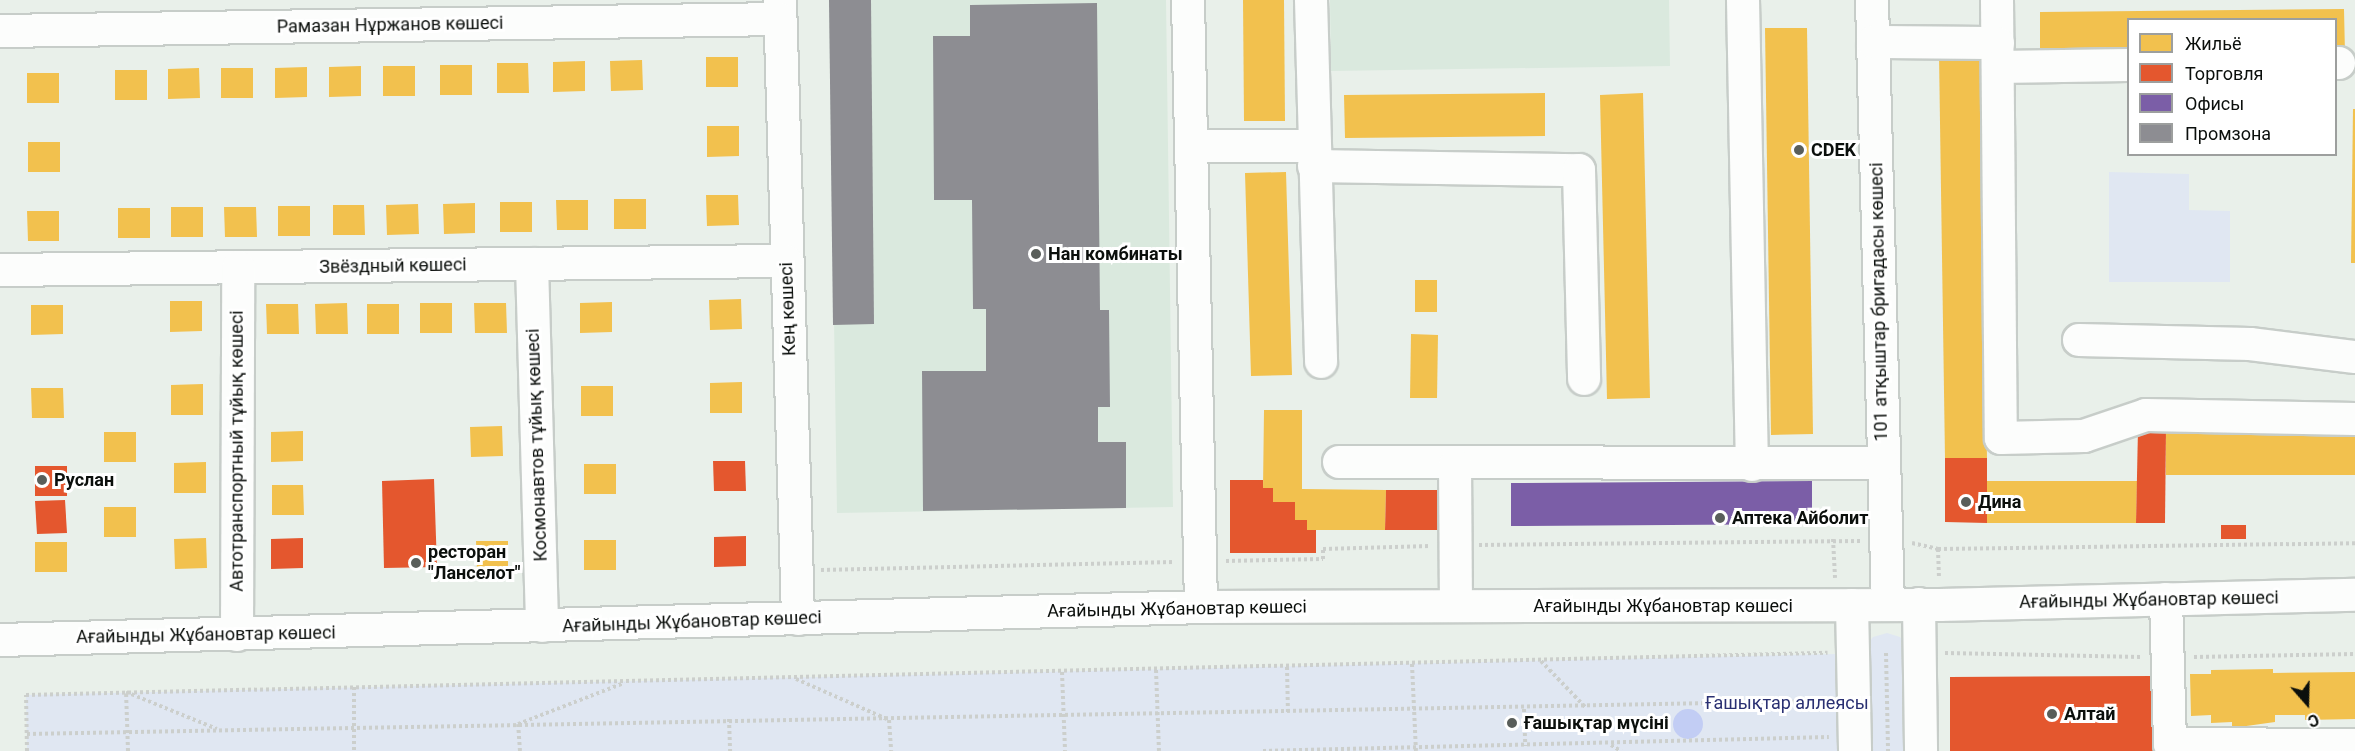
<!DOCTYPE html>
<meta charset="utf-8">
<style>
body{margin:0}
#map{position:relative;width:2355px;height:751px;overflow:hidden;background:#e9f0ea;font-family:Roboto,sans-serif}
div>[style]{position:absolute}
[style*='--x']{left:calc(var(--x)*1px);top:calc(var(--y)*1px);width:calc(var(--w)*1px);rotate:calc(var(--a)*1deg)}
.built>*{inset:0;background:#dae9de}
.green>*{inset:0;background:#e0e7f2}
.water>*{inset:0;background:#c2cdf4}
.round{border-radius:50%}
.homes>*{inset:0;background:#f2c14e}
.shops>*{inset:0;background:#e4572e}
.offices>*{inset:0;background:#7b5ea7}
.industry>*{inset:0;background:#8d8d92}
.path>*{height:4px;margin-top:-2px;transform-origin:0;background:repeating-linear-gradient(90deg,#cccfcc 0 3px,transparent 0 6px)}
.roads{filter:drop-shadow(2px 0 #c7cdc9) drop-shadow(-2px 0 #c7cdc9) drop-shadow(0 2px #c7cdc9) drop-shadow(0 -2px #c7cdc9)}
.minor>*{height:32px;margin:-16px;padding:0 16px;transform-origin:16px;border-radius:16px;background:#fcfdfc}
.dots>*{width:16px;height:16px;translate:-50% -50%;box-sizing:border-box;border:3px solid #fff;border-radius:50%}
span{translate:-50% -50%;white-space:nowrap;text-align:center;line-height:1.15;-webkit-text-stroke:6px #fff;paint-order:stroke}
.street-label{font-size:18px;color:#0b0f0c}
.poi-label{font-size:18px;color:#0b0f0c;font-weight:700}
.left{translate:0 -50%;text-align:left}
.park-label{font-size:18px;color:#2a3072}
.legend{position:absolute;left:2127px;top:18px;width:210px;height:138px;box-sizing:border-box;background:#fff;border:2px solid #9d9f9e;margin:0;padding:8px 10px;list-style:none;font-size:18px;color:#0b0f0c}
.legend li{display:flex;align-items:center;gap:12px;height:30px}
.legend b{width:30px;border:2px solid #9d9f9e}
.north{position:absolute;left:2277px;top:673px;width:60px;height:60px;-webkit-text-stroke:4px #fff;paint-order:stroke;rotate:160deg;font-size:16px;font-weight:700;line-height:24px;text-align:center;color:#0b0f0c}
.north::after{content:'';display:block;margin:auto;width:21px;height:27px;background:#0b0f0c;clip-path:polygon(50% 0,100% 100%,50% 72%,0 100%)}
</style>
<div id="map">
<div class="built">
<div style="clip-path:polygon(829px 0,1166px 0,1173px 507px,837px 513px)"></div>
<div style="clip-path:polygon(1330px 0,1669px 0,1670px 66px,1331px 71px)"></div>
</div>
<div class="green">
<div style="clip-path:polygon(2109px 172px,2189px 174px,2189px 210px,2230px 211px,2230px 282px,2109px 282px)"></div>
<div style="clip-path:polygon(1887px 633px,1900px 637px,1908px 649px,1909px 751px,1867px 751px,1864px 649px,1873px 637px)"></div>
<div style="clip-path:polygon(1837px 654px,1839px 751px,27px 751px,26px 695px)"></div>
</div>
<div class="water">
<div class="round" style="left:1673px;top:709px;width:30px;height:30px"></div>
</div>
<div class="homes">
<div style="clip-path:polygon(1243px 0,1284px 0,1285px 121px,1244px 121px)"></div>
<div style="clip-path:polygon(2344px 9px,2345px 54px,2336px 54px,2336px 20px,2128px 20px,2128px 55px,2040px 56px,2040px 12px)"></div>
<div style="clip-path:polygon(1765px 28px,1807px 28px,1813px 434px,1771px 435px)"></div>
<div style="clip-path:polygon(1939px 55px,1981px 55px,1987px 458px,1945px 458px)"></div>
<div style="clip-path:polygon(706px 57px,738px 57px,738px 87px,706px 87px)"></div>
<div style="clip-path:polygon(642px 60px,643px 90px,611px 91px,610px 61px)"></div>
<div style="clip-path:polygon(585px 61px,585px 91px,553px 92px,553px 62px)"></div>
<div style="clip-path:polygon(497px 63px,528px 63px,529px 93px,497px 93px)"></div>
<div style="clip-path:polygon(440px 65px,472px 65px,472px 95px,440px 95px)"></div>
<div style="clip-path:polygon(361px 66px,361px 96px,329px 97px,329px 67px)"></div>
<div style="clip-path:polygon(383px 66px,415px 66px,415px 96px,383px 96px)"></div>
<div style="clip-path:polygon(307px 67px,307px 97px,275px 98px,275px 68px)"></div>
<div style="clip-path:polygon(199px 68px,200px 98px,168px 99px,168px 69px)"></div>
<div style="clip-path:polygon(221px 68px,253px 68px,253px 98px,221px 98px)"></div>
<div style="clip-path:polygon(115px 70px,147px 70px,147px 100px,115px 100px)"></div>
<div style="clip-path:polygon(27px 73px,59px 73px,59px 103px,27px 103px)"></div>
<div style="clip-path:polygon(1545px 93px,1545px 136px,1345px 138px,1344px 95px)"></div>
<div style="clip-path:polygon(1643px 93px,1650px 398px,1607px 399px,1600px 95px)"></div>
<div style="clip-path:polygon(2353px 109px,2355px 109px,2355px 263px,2351px 263px)"></div>
<div style="clip-path:polygon(707px 126px,739px 126px,739px 156px,707px 157px)"></div>
<div style="clip-path:polygon(28px 142px,60px 142px,60px 172px,28px 172px)"></div>
<div style="clip-path:polygon(1286px 172px,1292px 375px,1251px 376px,1245px 173px)"></div>
<div style="clip-path:polygon(706px 195px,738px 195px,739px 225px,707px 226px)"></div>
<div style="clip-path:polygon(614px 199px,646px 199px,646px 229px,614px 229px)"></div>
<div style="clip-path:polygon(556px 200px,588px 200px,588px 230px,557px 230px)"></div>
<div style="clip-path:polygon(500px 202px,532px 202px,532px 232px,500px 232px)"></div>
<div style="clip-path:polygon(475px 203px,475px 233px,444px 234px,443px 204px)"></div>
<div style="clip-path:polygon(418px 204px,419px 234px,387px 235px,386px 205px)"></div>
<div style="clip-path:polygon(333px 205px,364px 205px,365px 235px,333px 235px)"></div>
<div style="clip-path:polygon(278px 206px,310px 206px,310px 236px,278px 236px)"></div>
<div style="clip-path:polygon(171px 207px,203px 207px,203px 237px,171px 237px)"></div>
<div style="clip-path:polygon(224px 207px,256px 207px,257px 237px,225px 237px)"></div>
<div style="clip-path:polygon(118px 208px,150px 208px,150px 238px,118px 238px)"></div>
<div style="clip-path:polygon(27px 211px,59px 211px,59px 241px,28px 241px)"></div>
<div style="clip-path:polygon(1415px 280px,1437px 280px,1437px 312px,1415px 312px)"></div>
<div style="clip-path:polygon(741px 299px,742px 329px,710px 330px,709px 300px)"></div>
<div style="clip-path:polygon(170px 301px,202px 301px,202px 331px,170px 332px)"></div>
<div style="clip-path:polygon(612px 302px,612px 332px,580px 333px,580px 303px)"></div>
<div style="clip-path:polygon(347px 303px,348px 334px,316px 334px,315px 304px)"></div>
<div style="clip-path:polygon(420px 303px,452px 303px,452px 333px,420px 333px)"></div>
<div style="clip-path:polygon(474px 303px,506px 303px,507px 333px,475px 333px)"></div>
<div style="clip-path:polygon(266px 304px,298px 304px,299px 334px,267px 334px)"></div>
<div style="clip-path:polygon(367px 304px,399px 304px,399px 334px,367px 334px)"></div>
<div style="clip-path:polygon(31px 305px,63px 305px,63px 334px,31px 335px)"></div>
<div style="clip-path:polygon(1411px 334px,1438px 335px,1437px 398px,1410px 398px)"></div>
<div style="clip-path:polygon(742px 382px,742px 413px,710px 413px,710px 383px)"></div>
<div style="clip-path:polygon(203px 384px,203px 415px,171px 415px,171px 385px)"></div>
<div style="clip-path:polygon(581px 386px,613px 386px,613px 416px,581px 416px)"></div>
<div style="clip-path:polygon(31px 388px,63px 388px,64px 418px,32px 418px)"></div>
<div style="clip-path:polygon(1264px 410px,1302px 410px,1302px 489px,1386px 490px,1385px 530px,1307px 530px,1307px 520px,1295px 520px,1295px 502px,1273px 502px,1273px 488px,1263px 488px)"></div>
<div style="clip-path:polygon(502px 426px,503px 456px,471px 457px,470px 427px)"></div>
<div style="clip-path:polygon(2166px 430px,2355px 430px,2355px 475px,2166px 475px)"></div>
<div style="clip-path:polygon(303px 431px,303px 461px,271px 462px,271px 432px)"></div>
<div style="clip-path:polygon(104px 432px,136px 432px,136px 462px,104px 462px)"></div>
<div style="clip-path:polygon(206px 462px,206px 493px,174px 493px,174px 463px)"></div>
<div style="clip-path:polygon(584px 464px,616px 464px,616px 494px,584px 494px)"></div>
<div style="clip-path:polygon(1987px 481px,2137px 481px,2136px 523px,1987px 523px)"></div>
<div style="clip-path:polygon(272px 485px,303px 485px,304px 515px,272px 515px)"></div>
<div style="clip-path:polygon(104px 507px,136px 507px,136px 537px,104px 537px)"></div>
<div style="clip-path:polygon(206px 538px,207px 568px,175px 569px,174px 539px)"></div>
<div style="clip-path:polygon(584px 540px,616px 540px,616px 570px,584px 570px)"></div>
<div style="clip-path:polygon(476px 541px,508px 541px,508px 571px,477px 571px)"></div>
<div style="clip-path:polygon(35px 542px,67px 542px,67px 572px,35px 572px)"></div>
<div style="clip-path:polygon(2273px 669px,2273px 673px,2355px 672px,2355px 719px,2305px 720px,2305px 715px,2275px 715px,2275px 722px,2232px 728px,2232px 722px,2211px 723px,2211px 715px,2191px 716px,2190px 674px,2211px 674px,2211px 670px)"></div>
</div>
<div class="shops">
<div style="clip-path:polygon(2138px 429px,2166px 430px,2165px 523px,2136px 523px)"></div>
<div style="clip-path:polygon(1945px 458px,1987px 458px,1987px 523px,1945px 522px)"></div>
<div style="clip-path:polygon(713px 461px,745px 461px,746px 491px,714px 491px)"></div>
<div style="clip-path:polygon(35px 466px,67px 466px,67px 496px,35px 496px)"></div>
<div style="clip-path:polygon(434px 479px,437px 567px,384px 568px,382px 481px)"></div>
<div style="clip-path:polygon(1230px 480px,1263px 480px,1263px 488px,1273px 488px,1273px 502px,1295px 502px,1295px 520px,1307px 520px,1307px 530px,1316px 530px,1316px 553px,1230px 553px)"></div>
<div style="clip-path:polygon(1386px 490px,1447px 490px,1447px 530px,1385px 530px)"></div>
<div style="clip-path:polygon(65px 500px,67px 533px,37px 534px,35px 501px)"></div>
<div style="clip-path:polygon(2221px 525px,2246px 525px,2246px 539px,2221px 539px)"></div>
<div style="clip-path:polygon(746px 536px,746px 566px,714px 567px,714px 537px)"></div>
<div style="clip-path:polygon(303px 538px,303px 568px,271px 569px,271px 539px)"></div>
<div style="clip-path:polygon(2154px 676px,2154px 751px,1950px 751px,1950px 677px)"></div>
</div>
<div class="offices">
<div style="clip-path:polygon(1812px 481px,1812px 524px,1511px 526px,1511px 483px)"></div>
</div>
<div class="industry">
<div style="clip-path:polygon(829px 0,871px 0,874px 324px,833px 325px)"></div>
<div style="clip-path:polygon(1097px 3px,1100px 310px,1109px 310px,1110px 407px,1098px 407px,1098px 442px,1126px 442px,1126px 508px,923px 511px,922px 371px,986px 371px,986px 309px,973px 309px,972px 200px,934px 200px,933px 36px,970px 36px,970px 5px)"></div>
</div>
<div class="path">
<div style="--x:1833;--y:539;--w:39;--a:87"></div>
<div style="--x:1912;--y:543;--w:27;--a:13"></div>
<div style="--x:1938;--y:549;--w:417;--a:-0.8"></div>
<div style="--x:1479;--y:545;--w:383;--a:-0.6"></div>
<div style="--x:1938;--y:549;--w:28;--a:88"></div>
<div style="--x:1226;--y:561;--w:97;--a:-1.2"></div>
<div style="--x:1323;--y:559;--w:10;--a:-90"></div>
<div style="--x:1323;--y:549;--w:107;--a:-1.6"></div>
<div style="--x:821;--y:570;--w:353;--a:-1.3"></div>
<div style="--x:1886;--y:653;--w:98;--a:88.8"></div>
<div style="--x:1945;--y:653;--w:196;--a:1.2"></div>
<div style="--x:2194;--y:657;--w:161;--a:-1.1"></div>
<div style="--x:1541;--y:661;--w:65;--a:46.2"></div>
<div style="--x:1412;--y:664;--w:87;--a:87.4"></div>
<div style="--x:1287;--y:667;--w:46;--a:88.8"></div>
<div style="--x:1156;--y:670;--w:81;--a:87.9"></div>
<div style="--x:1062;--y:672;--w:79;--a:87.8"></div>
<div style="--x:796;--y:679;--w:102;--a:23.8"></div>
<div style="--x:889;--y:720;--w:31;--a:86"></div>
<div style="--x:354;--y:687;--w:64;--a:90"></div>
<div style="--x:1524;--y:709;--w:37;--a:88"></div>
<div style="--x:729;--y:719;--w:32;--a:88"></div>
<div style="--x:27;--y:734;--w:1801;--a:-1.05"></div>
<div style="--x:1611;--y:745;--w:12;--a:31"></div>
<div style="--x:27;--y:751;--w:56;--a:-91"></div>
<div style="--x:26;--y:695;--w:1802;--a:-1.34"></div>
<div style="--x:128;--y:751;--w:59;--a:-91.9"></div>
<div style="--x:126;--y:692;--w:98;--a:22.1"></div>
<div style="--x:520;--y:751;--w:27;--a:-94"></div>
<div style="--x:518;--y:724;--w:114;--a:-21.1"></div>
<div style="--x:1263;--y:751;--w:566;--a:-1.42"></div>
</div>
<div class="roads">
<div class="minor">
<div style="--x:780;--y:0;--w:619;--a:88.33"></div>
<div style="--x:1188;--y:0;--w:607;--a:88.77"></div>
<div style="--x:1311;--y:0;--w:362;--a:88.4"></div>
<div style="--x:1743;--y:0;--w:465;--a:88.9"></div>
<div style="--x:1872;--y:0;--w:605;--a:88.49"></div>
<div style="--x:1997;--y:0;--w:438;--a:89.5"></div>
<div style="--x:2001;--y:438;--w:83;--a:-1.4"></div>
<div style="--x:2084;--y:436;--w:65;--a:-18.7"></div>
<div style="--x:2146;--y:415;--w:209;--a:1.1"></div>
<div style="--x:0;--y:31;--w:780;--a:-0.88"></div>
<div style="--x:1873;--y:42;--w:125;--a:0.5"></div>
<div style="--x:2336;--y:63;--w:3;--a:0"></div>
<div style="--x:1998;--y:67;--w:130;--a:-0.9"></div>
<div style="--x:1191;--y:146;--w:123;--a:0"></div>
<div style="--x:1314;--y:166;--w:265;--a:0.9"></div>
<div style="--x:1579;--y:170;--w:209;--a:88.6"></div>
<div style="--x:532;--y:264;--w:362;--a:88.4"></div>
<div style="--x:0;--y:270;--w:786;--a:-0.66"></div>
<div style="--x:2079;--y:340;--w:171;--a:1.3"></div>
<div style="--x:2250;--y:344;--w:106;--a:7.1"></div>
<div style="--x:1339;--y:462;--w:544;--a:0.11"></div>
<div style="--x:1455;--y:465;--w:141;--a:89.6"></div>
<div style="--x:2166;--y:599;--w:145;--a:88.4"></div>
<div style="--x:2170;--y:744;--w:185;--a:0.3"></div>
<div style="--x:1919;--y:604;--w:147;--a:89.2"></div>
<div style="--x:1852;--y:605;--w:146;--a:88.8"></div>
<div style="--x:237;--y:635;--w:368;--a:-89.8"></div>
<div style="--x:0;--y:640;--w:1201;--a:-1.57"></div>
<div style="--x:1201;--y:607;--w:739;--a:-0.16"></div>
<div style="--x:1940;--y:605;--w:415;--a:-1.4"></div>
</div>
</div>
<div class="dots">
<div style="left:1799px;top:150px;background:#595e5a"></div>
<div style="left:1036px;top:254px;background:#595e5a"></div>
<div style="left:42px;top:480px;background:#595e5a"></div>
<div style="left:1966px;top:502px;background:#595e5a"></div>
<div style="left:1720px;top:518px;background:#595e5a"></div>
<div style="left:416px;top:563px;background:#595e5a"></div>
<div style="left:2052px;top:714px;background:#595e5a"></div>
<div style="left:1512px;top:723px;background:#595e5a"></div>
</div>
<div class="street-label">
<span style="left:390px;top:25px;rotate:-1deg">Рамазан Нұржанов көшесі</span>
<span style="left:393px;top:266px;rotate:-1deg">Звёздный көшесі</span>
<span style="left:1879px;top:302px;rotate:-91deg">101 атқыштар бригадасы көшесі</span>
<span style="left:788px;top:309px;rotate:-92deg">Кең көшесі</span>
<span style="left:537px;top:445px;rotate:-92deg">Космонавтов тұйық көшесі</span>
<span style="left:237px;top:451px;rotate:-90deg">Автотранспортный тұйық көшесі</span>
<span style="left:2149px;top:600px;rotate:-1deg">Ағайынды Жұбановтар көшесі</span>
<span style="left:1663px;top:606px">Ағайынды Жұбановтар көшесі</span>
<span style="left:1177px;top:609px;rotate:-1deg">Ағайынды Жұбановтар көшесі</span>
<span style="left:692px;top:622px;rotate:-2deg">Ағайынды Жұбановтар көшесі</span>
<span style="left:206px;top:635px;rotate:-1deg">Ағайынды Жұбановтар көшесі</span>
</div>
<div class="poi-label">
<span class="left" style="left:1811px;top:150px">CDEK</span>
<span class="left" style="left:1048px;top:254px">Нан комбинаты</span>
<span class="left" style="left:54px;top:480px">Руслан</span>
<span class="left" style="left:1978px;top:502px">Дина</span>
<span class="left" style="left:1732px;top:518px">Аптека Айболит</span>
<span class="left" style="left:428px;top:563px">ресторан<br>"Ланселот"</span>
<span class="left" style="left:2064px;top:714px">Алтай</span>
<span class="left" style="left:1524px;top:723px">Ғашықтар мүсіні</span>
</div>
<div class="park-label">
<span style="left:1787px;top:703px">Ғашықтар аллеясы</span>
</div>
<ul class="legend">
<li><b style="height:16px;background:#f2c14e"></b>Жильё</li>
<li><b style="height:16px;background:#e4572e"></b>Торговля</li>
<li><b style="height:16px;background:#7b5ea7"></b>Офисы</li>
<li><b style="height:16px;background:#8d8d92"></b>Промзона</li>
</ul>
<div class="north">С</div>
</div>
